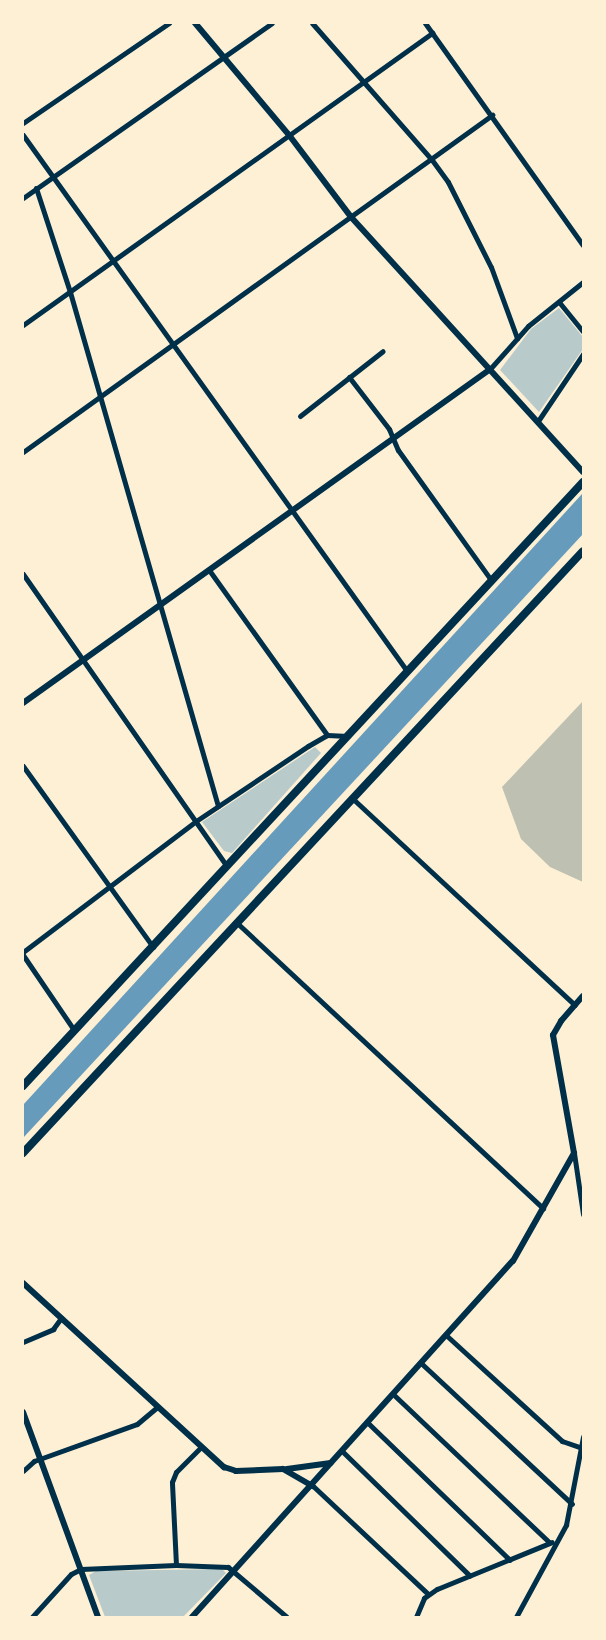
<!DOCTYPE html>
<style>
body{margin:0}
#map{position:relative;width:606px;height:1640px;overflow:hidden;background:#fdf0d5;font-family:Arial,sans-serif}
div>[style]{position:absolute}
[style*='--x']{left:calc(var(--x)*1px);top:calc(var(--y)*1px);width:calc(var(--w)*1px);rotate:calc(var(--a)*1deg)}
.green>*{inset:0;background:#b9caca}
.water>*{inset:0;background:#669bbc}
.building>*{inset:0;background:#bec0b2}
.minor>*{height:5px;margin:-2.5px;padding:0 2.5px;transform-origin:2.5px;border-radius:2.5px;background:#003049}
.tertiary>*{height:6px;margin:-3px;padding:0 3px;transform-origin:3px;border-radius:3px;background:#003049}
.trunk>*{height:8px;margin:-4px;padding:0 4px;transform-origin:4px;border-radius:4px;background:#003049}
span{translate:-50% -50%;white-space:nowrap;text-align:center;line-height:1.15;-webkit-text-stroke:7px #fdf0d5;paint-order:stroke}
.frame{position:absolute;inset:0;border:24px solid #fdf0d5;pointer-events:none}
</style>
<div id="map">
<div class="green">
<div style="clip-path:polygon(559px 308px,583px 337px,583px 349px,539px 412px,500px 370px,531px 329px)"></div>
<div style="clip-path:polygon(315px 747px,321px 753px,232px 853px,224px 851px,202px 822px)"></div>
<div style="clip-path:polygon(222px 1569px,226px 1573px,183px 1617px,105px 1617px,89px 1575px,96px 1571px)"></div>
</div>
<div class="water">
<div style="clip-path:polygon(582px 494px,583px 534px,23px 1138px,23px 1105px)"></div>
</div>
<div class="building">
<div style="clip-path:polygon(583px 701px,583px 882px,550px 867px,521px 839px,502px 787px)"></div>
</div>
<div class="minor">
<div style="--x:312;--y:23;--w:182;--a:48.8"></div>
<div style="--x:432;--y:160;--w:27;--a:54"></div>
<div style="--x:448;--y:182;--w:95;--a:63.2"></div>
<div style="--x:491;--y:267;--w:76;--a:69.9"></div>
<div style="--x:425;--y:23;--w:272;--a:54.6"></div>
<div style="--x:23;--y:123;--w:177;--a:-34.4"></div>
<div style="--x:23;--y:135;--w:659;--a:54.38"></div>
<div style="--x:36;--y:188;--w:109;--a:71.9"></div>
<div style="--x:70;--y:292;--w:535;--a:73.94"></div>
<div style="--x:23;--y:198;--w:304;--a:-35.1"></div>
<div style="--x:559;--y:302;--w:38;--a:51"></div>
<div style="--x:23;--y:325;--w:503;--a:-35.52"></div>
<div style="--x:489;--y:370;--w:59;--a:-48.4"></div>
<div style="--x:528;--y:326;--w:70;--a:-38.7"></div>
<div style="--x:349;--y:377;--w:66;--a:52.4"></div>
<div style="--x:389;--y:429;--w:23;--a:67"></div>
<div style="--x:398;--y:450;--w:160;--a:54.4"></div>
<div style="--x:300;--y:416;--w:105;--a:-38.1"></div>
<div style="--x:538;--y:421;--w:81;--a:-56.1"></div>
<div style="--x:23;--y:452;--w:578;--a:-35.7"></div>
<div style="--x:209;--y:570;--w:203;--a:54.4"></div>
<div style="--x:23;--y:574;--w:356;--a:55.1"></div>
<div style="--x:23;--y:766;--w:223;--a:54.3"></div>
<div style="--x:352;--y:798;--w:304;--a:42.9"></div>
<div style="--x:236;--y:922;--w:420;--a:43"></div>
<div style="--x:23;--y:952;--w:217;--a:-37.1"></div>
<div style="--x:196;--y:821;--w:135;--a:-33.8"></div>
<div style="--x:308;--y:746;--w:22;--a:-30"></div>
<div style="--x:327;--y:735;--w:21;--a:3"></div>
<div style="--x:23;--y:955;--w:91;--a:55.8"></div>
<div style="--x:574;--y:1153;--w:62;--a:81.6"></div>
<div style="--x:447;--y:1336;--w:156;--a:42.4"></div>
<div style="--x:562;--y:1441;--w:21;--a:19"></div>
<div style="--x:23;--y:1342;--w:33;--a:-23"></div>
<div style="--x:53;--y:1329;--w:14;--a:-54"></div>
<div style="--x:422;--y:1364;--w:205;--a:43"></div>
<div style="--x:394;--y:1395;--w:214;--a:43.5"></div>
<div style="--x:368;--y:1423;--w:197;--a:44"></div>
<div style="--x:343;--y:1452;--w:177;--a:44.3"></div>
<div style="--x:23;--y:1471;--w:15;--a:-42"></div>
<div style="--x:34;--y:1461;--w:109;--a:-19.8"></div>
<div style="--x:137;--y:1424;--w:26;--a:-40"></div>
<div style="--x:313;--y:1486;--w:158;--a:43.2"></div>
<div style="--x:176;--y:1565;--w:83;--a:-92.8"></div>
<div style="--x:172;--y:1482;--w:11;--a:-68"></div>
<div style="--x:176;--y:1472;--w:35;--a:-45"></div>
<div style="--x:32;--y:1617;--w:58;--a:-47.8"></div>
<div style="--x:71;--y:1574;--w:11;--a:-27"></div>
<div style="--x:81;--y:1569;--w:95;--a:-2.4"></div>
<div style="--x:176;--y:1565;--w:52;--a:2.2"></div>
<div style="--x:228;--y:1567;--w:77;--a:40.3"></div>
<div style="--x:416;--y:1617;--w:21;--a:-67"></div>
<div style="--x:424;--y:1598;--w:16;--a:-35"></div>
<div style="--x:437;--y:1589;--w:124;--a:-22.2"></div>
<div style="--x:516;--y:1617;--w:105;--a:-61.5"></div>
<div style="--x:566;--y:1525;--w:90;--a:-79.1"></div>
</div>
<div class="tertiary">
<div style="--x:195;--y:23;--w:146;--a:50"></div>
<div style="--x:289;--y:135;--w:103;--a:52.9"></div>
<div style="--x:351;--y:217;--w:345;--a:47.7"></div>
<div style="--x:23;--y:703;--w:573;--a:-35.55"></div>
<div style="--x:23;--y:1283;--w:273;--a:42.5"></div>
<div style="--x:224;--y:1467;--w:13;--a:18"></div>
<div style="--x:236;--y:1471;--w:47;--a:-2.4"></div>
<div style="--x:283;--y:1469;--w:34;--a:30"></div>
<div style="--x:23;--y:1412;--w:218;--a:69.9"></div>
<div style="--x:287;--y:1469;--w:44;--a:-7.8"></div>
<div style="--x:192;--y:1617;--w:479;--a:-48"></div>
<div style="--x:513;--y:1261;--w:124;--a:-60.5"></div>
<div style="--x:574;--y:1153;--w:120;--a:-100.1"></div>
<div style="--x:553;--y:1035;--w:16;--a:-60"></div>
<div style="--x:561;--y:1021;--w:33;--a:-49"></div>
</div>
<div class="trunk">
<div style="--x:23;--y:1086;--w:824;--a:-47.16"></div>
<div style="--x:23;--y:1153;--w:822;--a:-47.07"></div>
</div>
<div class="frame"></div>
</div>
